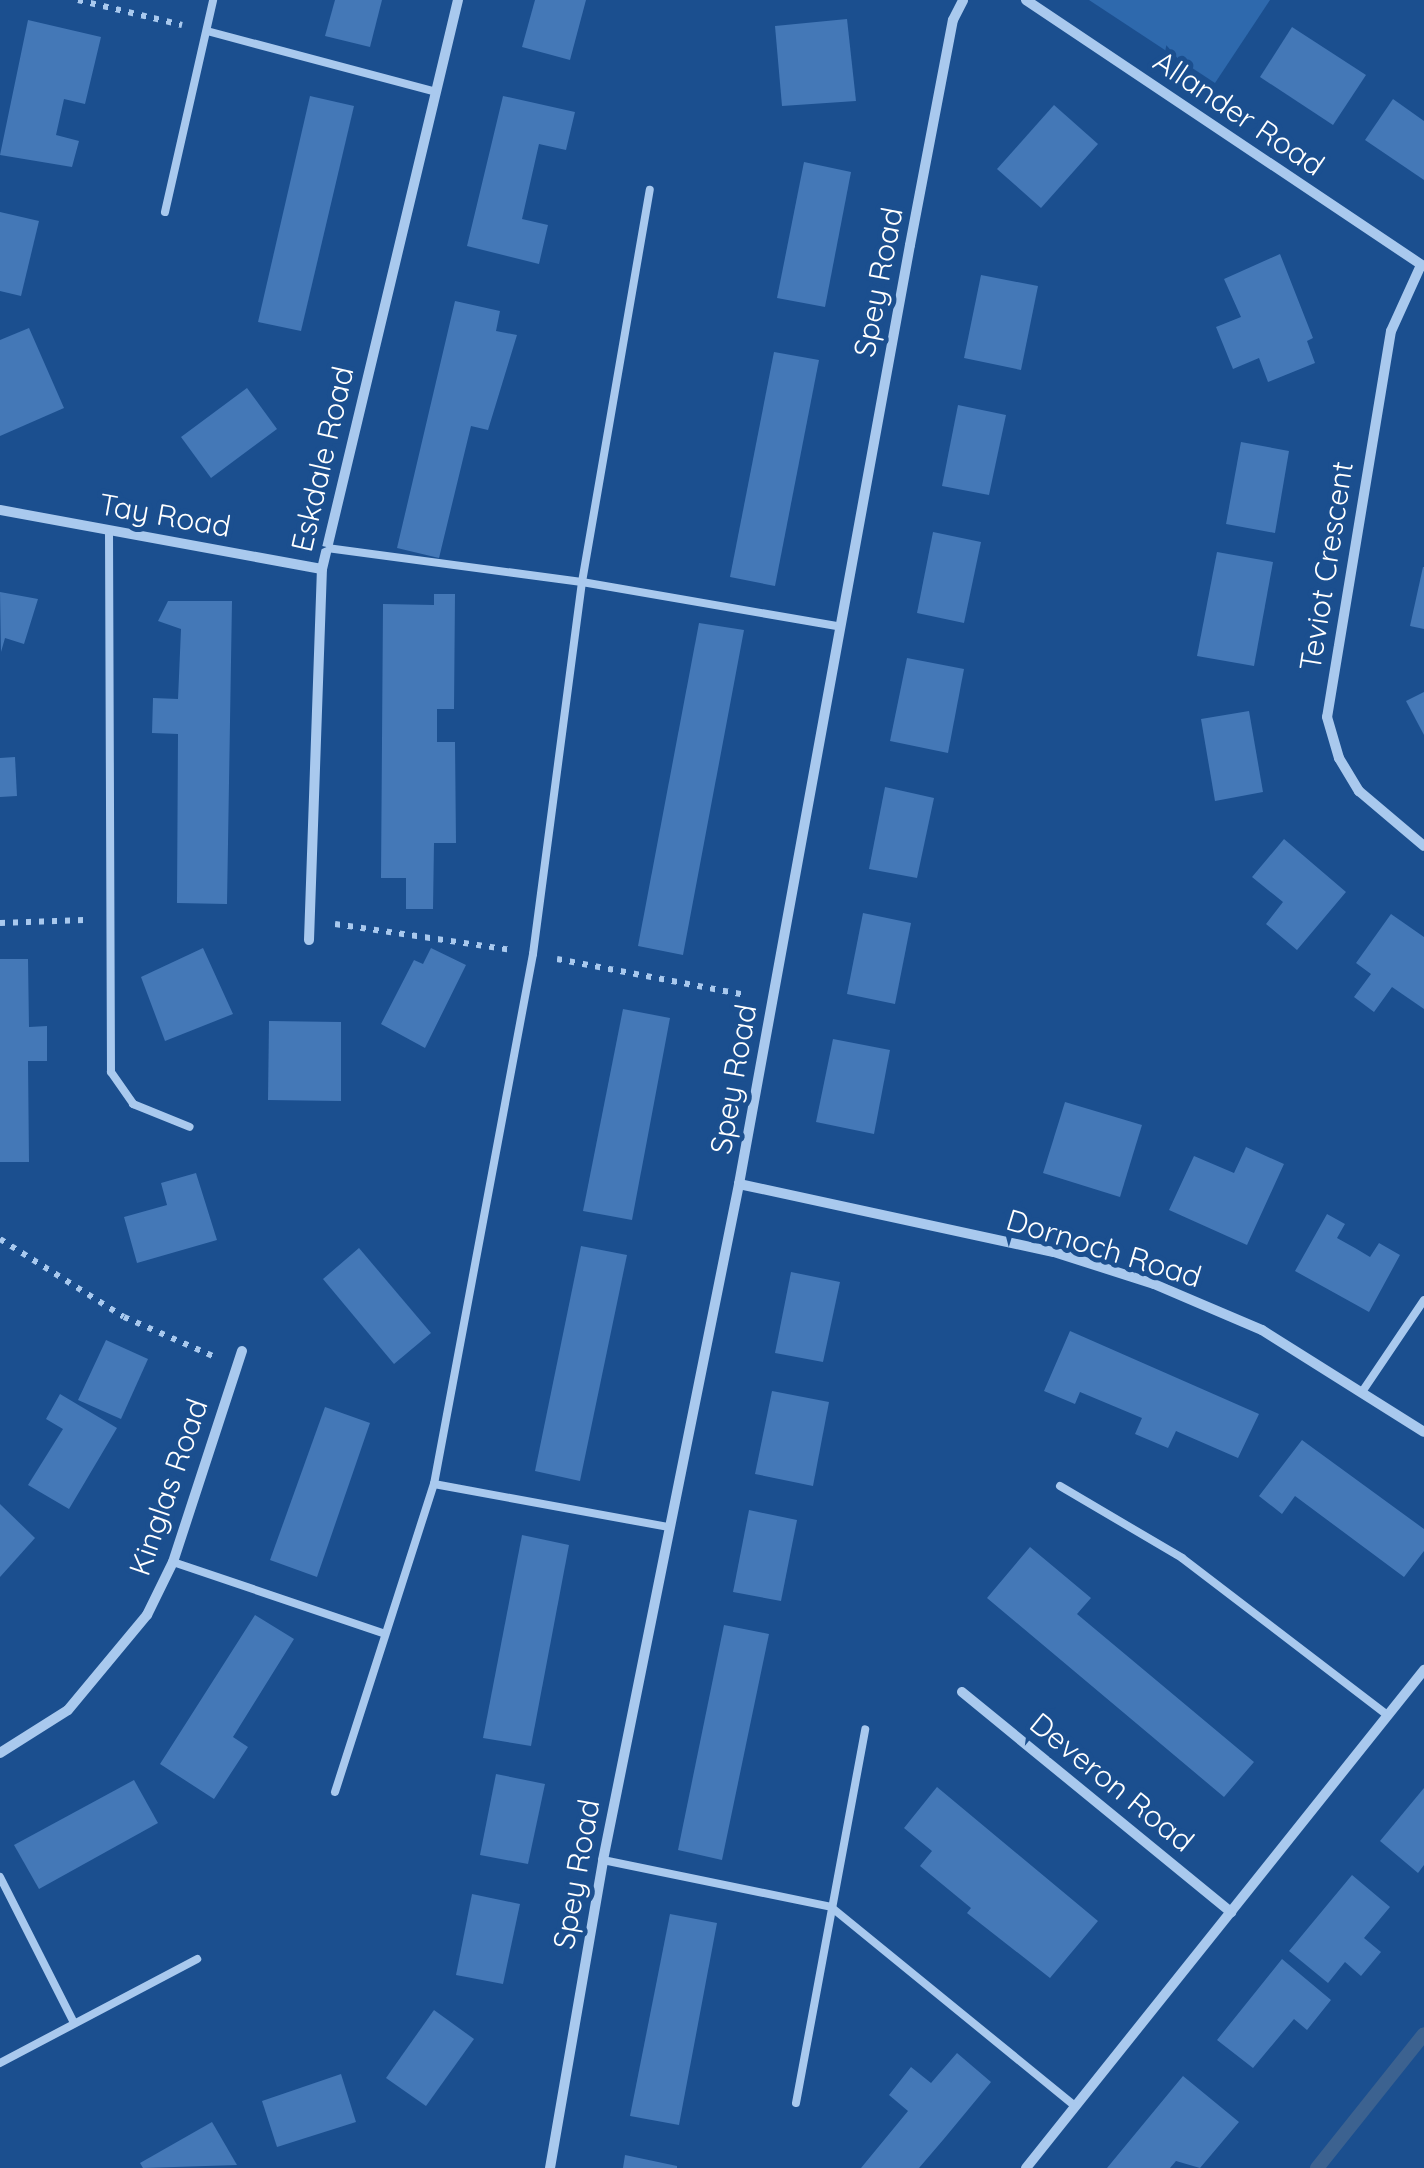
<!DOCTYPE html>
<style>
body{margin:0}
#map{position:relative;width:1424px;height:2168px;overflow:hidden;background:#1b4f8f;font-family:Quicksand,sans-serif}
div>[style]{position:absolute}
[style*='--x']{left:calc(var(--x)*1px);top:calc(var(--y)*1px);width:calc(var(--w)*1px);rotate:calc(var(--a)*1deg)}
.green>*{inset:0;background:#2e69ad}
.stream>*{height:14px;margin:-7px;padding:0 7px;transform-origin:7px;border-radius:7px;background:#3c6290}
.building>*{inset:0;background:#4478b7}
.path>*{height:6px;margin-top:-3px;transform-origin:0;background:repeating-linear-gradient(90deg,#a9c9ee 0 5px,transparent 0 13px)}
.service>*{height:8px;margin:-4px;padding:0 4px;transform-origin:4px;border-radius:4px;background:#a9c9ee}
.minor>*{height:10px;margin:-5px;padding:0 5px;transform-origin:5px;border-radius:5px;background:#a9c9ee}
span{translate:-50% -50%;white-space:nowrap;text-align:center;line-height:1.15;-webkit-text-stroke:10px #1b4f8f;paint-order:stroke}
.street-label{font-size:30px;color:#fff}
</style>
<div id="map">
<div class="green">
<div style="clip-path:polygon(1089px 0,1270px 0,1215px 83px)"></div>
</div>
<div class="stream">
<div style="--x:1317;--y:2168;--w:171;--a:-51.4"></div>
</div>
<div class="building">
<div style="clip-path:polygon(335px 0,382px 0,370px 47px,325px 36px)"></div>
<div style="clip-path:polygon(535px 0,586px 0,570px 60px,522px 47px)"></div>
<div style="clip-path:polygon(847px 19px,856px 101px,782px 106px,775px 26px)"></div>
<div style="clip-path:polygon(28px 20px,101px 37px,85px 104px,64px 99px,56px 135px,79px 141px,72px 167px,0 155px)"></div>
<div style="clip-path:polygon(1292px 27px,1366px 75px,1333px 125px,1260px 77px)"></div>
<div style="clip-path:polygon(310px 96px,354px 106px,301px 331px,258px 322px)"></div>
<div style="clip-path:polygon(503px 96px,575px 112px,566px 150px,539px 144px,522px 219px,548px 225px,539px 264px,467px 246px)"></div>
<div style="clip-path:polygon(1393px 99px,1424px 121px,1424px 180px,1365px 140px)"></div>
<div style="clip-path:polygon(1054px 105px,1098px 144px,1041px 208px,997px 169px)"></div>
<div style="clip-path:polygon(804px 162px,851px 172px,825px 307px,777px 298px)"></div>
<div style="clip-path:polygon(0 212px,39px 221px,21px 296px,0 291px)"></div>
<div style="clip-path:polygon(1280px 254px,1313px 338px,1307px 341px,1315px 363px,1268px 382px,1259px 358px,1233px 369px,1216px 327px,1241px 317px,1224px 279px)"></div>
<div style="clip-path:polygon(981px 275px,1038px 286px,1021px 370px,964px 358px)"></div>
<div style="clip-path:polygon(455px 301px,500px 311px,496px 331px,517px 335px,488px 430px,471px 426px,439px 558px,397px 548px)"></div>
<div style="clip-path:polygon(29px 328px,64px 408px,0 436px,0 340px)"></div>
<div style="clip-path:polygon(774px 352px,819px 360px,775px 586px,730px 577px)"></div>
<div style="clip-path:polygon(247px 388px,277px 429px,211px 478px,181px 437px)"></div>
<div style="clip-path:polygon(958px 405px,1006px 415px,989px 495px,942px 486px)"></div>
<div style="clip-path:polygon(1241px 442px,1289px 451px,1275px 533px,1226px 524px)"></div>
<div style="clip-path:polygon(933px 532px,981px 542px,964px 623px,917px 613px)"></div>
<div style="clip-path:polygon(1217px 552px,1273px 562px,1254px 666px,1197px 656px)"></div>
<div style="clip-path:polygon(1423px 567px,1424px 567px,1424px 629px,1410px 626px)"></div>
<div style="clip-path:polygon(0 592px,38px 599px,24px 644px,5px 638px,1px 652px)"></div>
<div style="clip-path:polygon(434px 594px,455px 594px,454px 709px,437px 709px,437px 742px,455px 742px,456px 843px,434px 843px,433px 909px,406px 909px,406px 878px,381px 878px,383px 604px,434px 605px)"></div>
<div style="clip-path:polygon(168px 601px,232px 601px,227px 904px,177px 903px,178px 734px,152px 733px,153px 698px,178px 699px,181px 629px,158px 621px)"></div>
<div style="clip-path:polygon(699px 623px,744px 630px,683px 955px,638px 946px)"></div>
<div style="clip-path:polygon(907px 658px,964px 669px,948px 753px,890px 741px)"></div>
<div style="clip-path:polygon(1424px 692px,1424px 735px,1406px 701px)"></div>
<div style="clip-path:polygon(1249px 711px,1263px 792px,1215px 801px,1201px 719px)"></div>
<div style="clip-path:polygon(15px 757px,17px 796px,0 797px,0 758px)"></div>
<div style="clip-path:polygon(885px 787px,934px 798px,917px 878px,869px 869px)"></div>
<div style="clip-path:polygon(1284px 839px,1346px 892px,1297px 950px,1266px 924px,1283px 902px,1252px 877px)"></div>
<div style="clip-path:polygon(863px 913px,911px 923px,895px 1004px,847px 994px)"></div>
<div style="clip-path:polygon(1391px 914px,1424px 937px,1424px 1009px,1392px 987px,1374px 1012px,1354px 997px,1371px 974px,1356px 963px)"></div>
<div style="clip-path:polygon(203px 948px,233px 1014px,165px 1041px,141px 977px)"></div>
<div style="clip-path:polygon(431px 948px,466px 965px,425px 1048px,381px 1024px,414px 960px,423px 964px)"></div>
<div style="clip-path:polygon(0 959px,28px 959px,29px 1027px,47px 1026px,47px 1061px,28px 1061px,29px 1162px,0 1162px)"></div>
<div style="clip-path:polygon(623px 1009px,670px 1018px,632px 1220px,583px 1211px)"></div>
<div style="clip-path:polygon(269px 1021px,341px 1022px,341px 1101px,268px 1100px)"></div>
<div style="clip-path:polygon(833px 1039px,890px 1050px,874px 1134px,816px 1122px)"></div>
<div style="clip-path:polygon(1065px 1102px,1142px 1125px,1120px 1197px,1043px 1173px)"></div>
<div style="clip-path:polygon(1246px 1147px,1284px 1164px,1247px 1245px,1169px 1210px,1194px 1156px,1234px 1173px)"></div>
<div style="clip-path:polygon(196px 1173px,217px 1240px,137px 1263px,124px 1217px,167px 1205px,161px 1183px)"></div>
<div style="clip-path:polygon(1327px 1214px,1345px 1224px,1337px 1238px,1355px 1248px,1370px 1257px,1379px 1243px,1400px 1255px,1369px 1312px,1295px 1271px)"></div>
<div style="clip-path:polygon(581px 1246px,627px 1255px,580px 1481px,535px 1471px)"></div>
<div style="clip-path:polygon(359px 1248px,431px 1333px,394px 1364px,323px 1279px)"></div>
<div style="clip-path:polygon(791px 1272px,840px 1282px,823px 1362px,775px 1353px)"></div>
<div style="clip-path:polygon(1070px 1331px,1259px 1414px,1238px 1458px,1176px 1431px,1168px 1448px,1135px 1434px,1142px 1418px,1080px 1392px,1075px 1404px,1044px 1391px)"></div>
<div style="clip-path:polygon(106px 1340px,148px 1359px,121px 1419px,78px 1400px)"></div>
<div style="clip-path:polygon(772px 1391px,829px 1402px,813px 1486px,755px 1474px)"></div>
<div style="clip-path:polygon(60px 1394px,117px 1428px,69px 1509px,28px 1485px,63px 1429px,46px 1419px)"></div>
<div style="clip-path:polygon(325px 1407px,370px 1423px,317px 1577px,270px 1560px)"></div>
<div style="clip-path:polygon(1302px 1440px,1424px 1529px,1424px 1551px,1404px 1577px,1295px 1496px,1282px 1514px,1259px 1496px)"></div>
<div style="clip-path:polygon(0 1504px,35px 1538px,0 1577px)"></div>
<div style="clip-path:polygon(749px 1510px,797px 1520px,781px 1601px,733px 1592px)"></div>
<div style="clip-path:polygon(522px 1535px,569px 1545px,531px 1746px,483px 1738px)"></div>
<div style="clip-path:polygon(1030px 1547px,1091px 1598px,1077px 1614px,1254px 1762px,1224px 1797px,987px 1598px)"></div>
<div style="clip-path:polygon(255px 1615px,294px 1639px,233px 1737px,248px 1747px,214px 1799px,160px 1764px)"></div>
<div style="clip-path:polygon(724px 1625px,769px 1634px,722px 1860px,678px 1850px)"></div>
<div style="clip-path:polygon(496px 1774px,545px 1784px,528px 1864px,480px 1855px)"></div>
<div style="clip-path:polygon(134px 1780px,158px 1823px,39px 1889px,14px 1845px)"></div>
<div style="clip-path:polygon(937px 1787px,1098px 1921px,1050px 1978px,967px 1913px,971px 1908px,920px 1866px,932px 1851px,904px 1828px)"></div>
<div style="clip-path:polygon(1424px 1788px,1424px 1865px,1418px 1873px,1380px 1841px)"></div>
<div style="clip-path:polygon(1352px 1875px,1390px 1907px,1364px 1938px,1381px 1952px,1361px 1976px,1345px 1962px,1328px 1983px,1289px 1951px)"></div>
<div style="clip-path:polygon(472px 1894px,520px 1904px,503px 1984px,456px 1975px)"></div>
<div style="clip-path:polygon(670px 1914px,717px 1923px,679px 2125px,630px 2116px)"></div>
<div style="clip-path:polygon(1282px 1959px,1331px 2000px,1307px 2030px,1294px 2019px,1253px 2068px,1217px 2040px)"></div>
<div style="clip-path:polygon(434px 2010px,474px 2039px,426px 2106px,386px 2078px)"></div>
<div style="clip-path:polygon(957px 2053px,991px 2082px,943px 2140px,919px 2168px,861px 2168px,908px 2111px,889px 2095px,911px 2067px,931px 2083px)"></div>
<div style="clip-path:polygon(341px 2074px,356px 2122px,277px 2147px,262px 2101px)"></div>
<div style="clip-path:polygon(1183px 2076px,1239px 2122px,1200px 2168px,1176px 2161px,1170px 2168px,1107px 2168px)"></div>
<div style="clip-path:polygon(212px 2122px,237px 2165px,143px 2168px,140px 2163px)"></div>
<div style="clip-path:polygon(625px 2155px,677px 2166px,677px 2168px,623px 2168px)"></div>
</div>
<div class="path">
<div style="--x:78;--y:0;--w:107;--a:13.5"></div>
<div style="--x:0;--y:923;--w:84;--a:-2"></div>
<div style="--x:335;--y:924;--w:178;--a:8.4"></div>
<div style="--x:557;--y:959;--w:192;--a:10.8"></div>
<div style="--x:0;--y:1239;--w:146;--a:32.2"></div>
<div style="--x:124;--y:1317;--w:97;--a:23.7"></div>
</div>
<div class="service">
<div style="--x:207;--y:31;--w:237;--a:14.9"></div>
<div style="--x:165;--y:212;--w:217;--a:-77.2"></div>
<div style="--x:109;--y:531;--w:541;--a:89.79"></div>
<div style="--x:111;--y:1072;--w:39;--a:55"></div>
<div style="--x:133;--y:1104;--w:61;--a:22"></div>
<div style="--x:327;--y:548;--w:257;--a:7.6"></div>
<div style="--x:582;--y:582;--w:260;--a:9.8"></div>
<div style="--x:1364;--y:1389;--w:107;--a:-56"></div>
<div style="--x:434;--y:1484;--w:239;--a:10.4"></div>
<div style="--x:1060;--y:1486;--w:142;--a:30.5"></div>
<div style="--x:1182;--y:1558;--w:258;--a:37.4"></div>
<div style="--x:173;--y:1562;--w:222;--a:18.7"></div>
<div style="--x:335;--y:1792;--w:324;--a:-72.2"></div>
<div style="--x:434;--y:1484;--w:539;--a:-79.42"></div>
<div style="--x:533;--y:954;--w:375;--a:-82.5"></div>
<div style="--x:582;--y:582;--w:398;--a:-80.2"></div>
<div style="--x:603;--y:1860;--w:233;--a:11.6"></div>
<div style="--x:831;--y:1907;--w:315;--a:39.2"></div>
<div style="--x:0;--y:1877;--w:164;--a:63.1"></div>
<div style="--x:0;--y:2063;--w:223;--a:-27.8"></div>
<div style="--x:796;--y:2103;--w:380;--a:-79.5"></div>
</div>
<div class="minor">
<div style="--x:1026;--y:0;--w:478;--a:33.8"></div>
<div style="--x:1421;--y:265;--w:72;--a:114.4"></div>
<div style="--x:1391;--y:331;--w:391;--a:99.4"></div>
<div style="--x:1327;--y:717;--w:43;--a:73.7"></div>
<div style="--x:1339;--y:758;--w:39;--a:59"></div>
<div style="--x:1359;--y:791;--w:85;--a:40.2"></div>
<div style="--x:0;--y:510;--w:327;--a:10.4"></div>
<div style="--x:309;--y:940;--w:371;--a:-88"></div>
<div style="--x:322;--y:569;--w:585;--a:-76.56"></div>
<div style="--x:739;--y:1184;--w:322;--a:12.2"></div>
<div style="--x:1054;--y:1252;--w:105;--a:17.7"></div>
<div style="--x:1154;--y:1284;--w:117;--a:23.1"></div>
<div style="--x:1262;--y:1330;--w:191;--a:32.2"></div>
<div style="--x:962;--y:1692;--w:348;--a:39.3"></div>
<div style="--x:0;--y:1753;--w:80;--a:-32.3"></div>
<div style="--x:68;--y:1710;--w:124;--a:-50.3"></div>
<div style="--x:147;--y:1615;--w:59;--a:-63.9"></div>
<div style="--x:173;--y:1562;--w:222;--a:-71.9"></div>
<div style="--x:550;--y:2168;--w:313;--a:-80.2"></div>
<div style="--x:603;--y:1860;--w:690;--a:-78.62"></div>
<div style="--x:739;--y:1184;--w:954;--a:-79.68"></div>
<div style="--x:910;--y:245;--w:229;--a:-79.2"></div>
<div style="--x:953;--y:20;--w:22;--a:-63"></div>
<div style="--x:1026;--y:2168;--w:638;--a:-51.37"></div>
</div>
<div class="street-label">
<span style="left:1239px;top:113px;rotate:34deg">Allander Road</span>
<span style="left:878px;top:282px;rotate:-79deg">Spey Road</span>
<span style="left:322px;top:459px;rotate:-77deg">Eskdale Road</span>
<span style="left:165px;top:515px;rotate:10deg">Tay Road</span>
<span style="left:1326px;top:566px;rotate:-81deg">Teviot Crescent</span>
<span style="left:733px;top:1079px;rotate:-80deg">Spey Road</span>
<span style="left:1104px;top:1248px;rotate:17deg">Dornoch Road</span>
<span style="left:168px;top:1487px;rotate:-71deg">Kinglas Road</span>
<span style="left:1112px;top:1782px;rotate:39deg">Deveron Road</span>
<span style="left:576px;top:1874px;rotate:-80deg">Spey Road</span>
</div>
</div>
